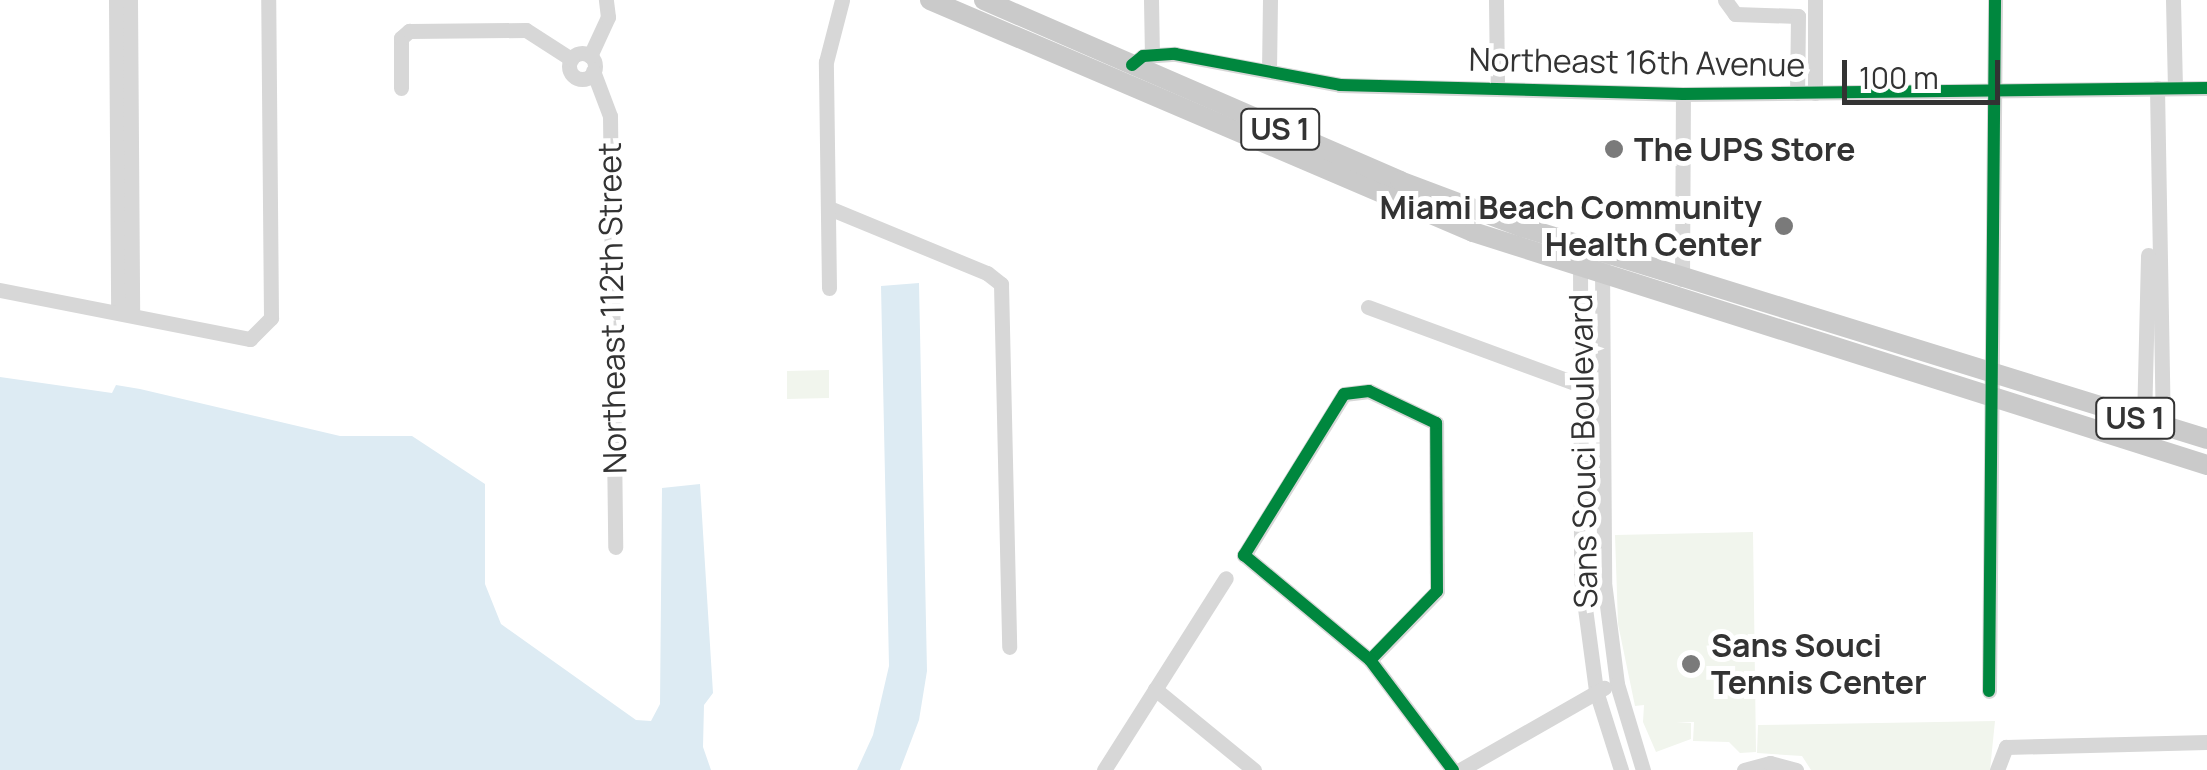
<!DOCTYPE html>
<style>
body{margin:0}
#map{position:relative;width:2207px;height:770px;overflow:hidden;background:#fff;font-family:Manrope,sans-serif}
div>[style]{position:absolute}
[style*='--x']{left:calc(var(--x)*1px);top:calc(var(--y)*1px);width:calc(var(--w)*1px);rotate:calc(var(--a)*1deg)}
.green>*{inset:0;background:#f1f5ed}
.water>*{inset:0;background:#ddebf3}
.minor>*{height:15px;margin:-7.5px;padding:0 7.5px;transform-origin:7.5px;border-radius:7.5px;background:#d7d7d7}
.minor>.ring{margin:-7.5px;padding:0;box-sizing:content-box;background:none;border:15px solid #d7d7d7;border-radius:50%}
.major>*{height:20px;margin:-10px;padding:0 10px;transform-origin:10px;border-radius:10px;background:#cacaca}
.cycleway>*{height:12px;margin:-6px;padding:0 6px;transform-origin:6px;border-radius:6px;background:#00873e}
.dots>*{width:28px;height:28px;translate:-50% -50%;box-sizing:border-box;border:5px solid #fff;border-radius:50%}
span{translate:-50% -50%;white-space:nowrap;text-align:center;line-height:1.15;-webkit-text-stroke:10px #fff;paint-order:stroke}
.shield-label span{padding:2px 8px;background:#fff;border:2px solid;border-radius:8px;-webkit-text-stroke-width:0}
.shield-label{font-size:30px;color:#333;font-weight:700}
.street-label{font-size:32px;color:#333}
.poi-label{font-size:32px;color:#333;font-weight:700}
.left{translate:0 -50%;text-align:left}
.right{translate:-100% -50%;text-align:right}
.scale{position:absolute;left:1842px;top:60px;width:158px;height:45px;box-sizing:border-box;border:5px solid #333;border-top:0;padding-left:12px;font-size:30px;line-height:35px;white-space:nowrap;color:#333;-webkit-text-stroke:8px #fff;paint-order:stroke}
</style>
<div id="map">
<div class="green">
<div style="clip-path:polygon(829px 370px,829px 398px,787px 399px,787px 371px)"></div>
<div style="clip-path:polygon(1753px 532px,1756px 752px,1740px 753px,1729px 742px,1693px 741px,1694px 722px,1676px 722px,1691px 723px,1691px 739px,1656px 752px,1643px 722px,1644px 705px,1635px 706px,1618px 624px,1615px 535px)"></div>
<div style="clip-path:polygon(1995px 721px,1990px 770px,1811px 770px,1802px 756px,1757px 753px,1758px 725px)"></div>
</div>
<div class="water">
<div style="clip-path:polygon(919px 283px,927px 671px,919px 720px,900px 770px,857px 770px,873px 735px,889px 666px,881px 286px)"></div>
<div style="clip-path:polygon(0 377px,112px 393px,116px 385px,140px 389px,340px 436px,412px 436px,485px 484px,485px 584px,501px 624px,636px 720px,651px 721px,660px 704px,662px 488px,700px 484px,713px 693px,704px 705px,703px 747px,711px 770px,0 770px)"></div>
</div>
<div class="minor">
<div style="--x:116;--y:0;--w:309;--a:89.6"></div>
<div style="--x:130;--y:0;--w:312;--a:89.6"></div>
<div style="--x:1151;--y:0;--w:55;--a:89"></div>
<div style="--x:1496;--y:0;--w:88;--a:89.3"></div>
<div style="--x:1725;--y:0;--w:17;--a:54"></div>
<div style="--x:1735;--y:14;--w:63;--a:1.8"></div>
<div style="--x:1798;--y:16;--w:77;--a:90.7"></div>
<div style="--x:1815;--y:0;--w:93;--a:90"></div>
<div style="--x:2173;--y:0;--w:88;--a:88.7"></div>
<div class="ring" style="left:569px;top:53px;width:11px;height:11px"></div>
<div style="--x:590;--y:56;--w:43;--a:-65.2"></div>
<div style="--x:608;--y:17;--w:17;--a:-97"></div>
<div style="--x:1132;--y:65;--w:14;--a:-39"></div>
<div style="--x:1143;--y:56;--w:32;--a:-4"></div>
<div style="--x:1175;--y:54;--w:168;--a:10.6"></div>
<div style="--x:1340;--y:85;--w:343;--a:1.5"></div>
<div style="--x:1683;--y:94;--w:524;--a:-0.66"></div>
<div style="--x:593;--y:71;--w:48;--a:69.3"></div>
<div style="--x:610;--y:116;--w:431;--a:89.3"></div>
<div style="--x:1269;--y:71;--w:71;--a:-89.2"></div>
<div style="--x:401;--y:88;--w:50;--a:-90"></div>
<div style="--x:401;--y:38;--w:11;--a:-41"></div>
<div style="--x:409;--y:31;--w:117;--a:-0.5"></div>
<div style="--x:526;--y:30;--w:54;--a:32.8"></div>
<div style="--x:2157;--y:88;--w:338;--a:89"></div>
<div style="--x:829;--y:208;--w:171;--a:22.4"></div>
<div style="--x:987;--y:273;--w:18;--a:38"></div>
<div style="--x:1001;--y:284;--w:363;--a:88.7"></div>
<div style="--x:1580;--y:259;--w:319;--a:89.8"></div>
<div style="--x:1581;--y:578;--w:114;--a:82.4"></div>
<div style="--x:1596;--y:691;--w:83;--a:72.4"></div>
<div style="--x:1602;--y:264;--w:318;--a:89.6"></div>
<div style="--x:1604;--y:582;--w:103;--a:82.7"></div>
<div style="--x:1617;--y:684;--w:90;--a:73.2"></div>
<div style="--x:1682;--y:279;--w:185;--a:-89.7"></div>
<div style="--x:829;--y:288;--w:226;--a:-90.8"></div>
<div style="--x:826;--y:62;--w:64;--a:-75.5"></div>
<div style="--x:0;--y:290;--w:255;--a:11.1"></div>
<div style="--x:250;--y:339;--w:30;--a:-45"></div>
<div style="--x:271;--y:318;--w:318;--a:-90.5"></div>
<div style="--x:1368;--y:307;--w:231;--a:20.2"></div>
<div style="--x:2144;--y:421;--w:166;--a:-88.6"></div>
<div style="--x:1370;--y:660;--w:96;--a:-45.8"></div>
<div style="--x:1437;--y:591;--w:168;--a:-90.3"></div>
<div style="--x:1436;--y:423;--w:74;--a:-154.5"></div>
<div style="--x:1369;--y:391;--w:25;--a:173"></div>
<div style="--x:1344;--y:394;--w:190;--a:121.8"></div>
<div style="--x:1244;--y:555;--w:164;--a:39.8"></div>
<div style="--x:1370;--y:660;--w:138;--a:53"></div>
<div style="--x:1155;--y:689;--w:128;--a:39.3"></div>
<div style="--x:1989;--y:691;--w:691;--a:-89.5"></div>
<div style="--x:1104;--y:770;--w:227;--a:-57.6"></div>
<div style="--x:1460;--y:770;--w:166;--a:-29.7"></div>
<div style="--x:1744;--y:770;--w:27;--a:-15"></div>
<div style="--x:1770;--y:763;--w:27;--a:15"></div>
<div style="--x:1997;--y:770;--w:25;--a:-69"></div>
<div style="--x:2006;--y:747;--w:201;--a:-1.4"></div>
</div>
<div class="major">
<div style="--x:930;--y:0;--w:590;--a:23.13"></div>
<div style="--x:1473;--y:232;--w:770;--a:17.61"></div>
<div style="--x:984;--y:0;--w:454;--a:23.5"></div>
<div style="--x:1400;--y:181;--w:130;--a:20.7"></div>
<div style="--x:1522;--y:227;--w:717;--a:17.2"></div>
</div>
<div class="cycleway">
<div style="--x:1132;--y:65;--w:14;--a:-39"></div>
<div style="--x:1143;--y:56;--w:32;--a:-4"></div>
<div style="--x:1175;--y:54;--w:168;--a:10.6"></div>
<div style="--x:1340;--y:85;--w:343;--a:1.5"></div>
<div style="--x:1683;--y:94;--w:524;--a:-0.66"></div>
<div style="--x:1370;--y:660;--w:96;--a:-45.8"></div>
<div style="--x:1437;--y:591;--w:168;--a:-90.3"></div>
<div style="--x:1436;--y:423;--w:74;--a:-154.5"></div>
<div style="--x:1369;--y:391;--w:25;--a:173"></div>
<div style="--x:1344;--y:394;--w:190;--a:121.8"></div>
<div style="--x:1244;--y:555;--w:164;--a:39.8"></div>
<div style="--x:1370;--y:660;--w:138;--a:53"></div>
<div style="--x:1989;--y:691;--w:691;--a:-89.5"></div>
</div>
<div class="dots">
<div style="left:1614px;top:149px;background:#7a7a7a"></div>
<div style="left:1784px;top:226px;background:#7a7a7a"></div>
<div style="left:1691px;top:664px;background:#7a7a7a"></div>
</div>
<div class="shield-label">
<span style="left:1280px;top:129px">US 1</span>
<span style="left:2135px;top:418px">US 1</span>
</div>
<div class="street-label">
<span style="left:1637px;top:62px;rotate:1deg">Northeast 16th Avenue</span>
<span style="left:612px;top:308px;rotate:-91deg">Northeast 112th Street</span>
<span style="left:1583px;top:451px;rotate:-91deg">Sans Souci Boulevard</span>
</div>
<div class="poi-label">
<span class="left" style="left:1634px;top:149px">The UPS Store</span>
<span class="right" style="left:1762px;top:226px">Miami Beach Community<br>Health Center</span>
<span class="left" style="left:1711px;top:664px">Sans Souci<br>Tennis Center</span>
</div>
<div class="scale">100 m</div>
</div>
